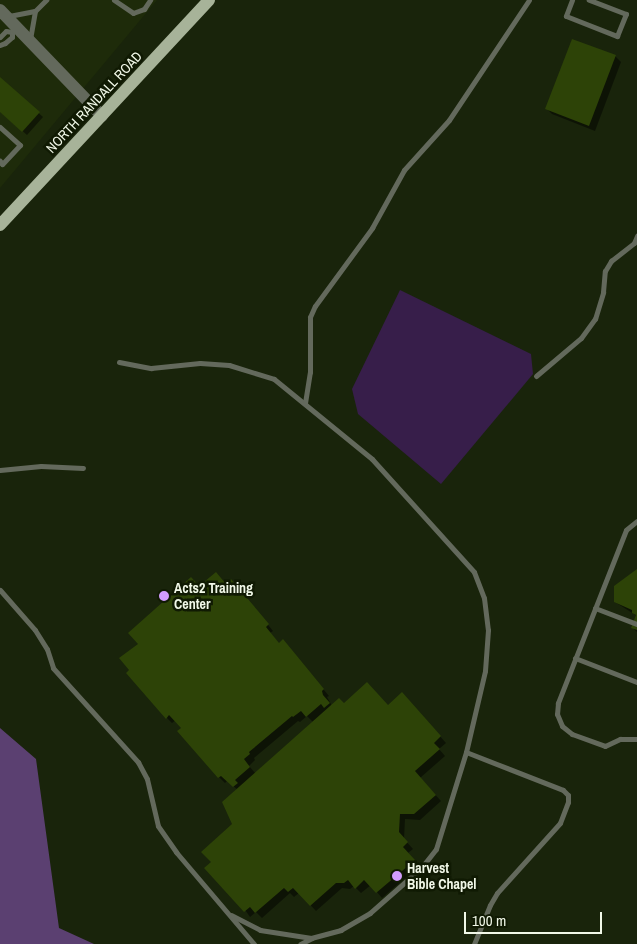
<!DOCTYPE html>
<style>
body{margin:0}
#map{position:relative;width:637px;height:944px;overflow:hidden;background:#19240b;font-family:"Archivo Narrow",sans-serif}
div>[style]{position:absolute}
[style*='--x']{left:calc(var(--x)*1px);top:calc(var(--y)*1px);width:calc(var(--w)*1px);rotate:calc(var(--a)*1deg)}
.built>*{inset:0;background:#1e2b0a}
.green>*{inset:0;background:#371e4a}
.forest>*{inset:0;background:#5b4071}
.shadow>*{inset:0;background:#0007}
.building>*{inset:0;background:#2d4307}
.service>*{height:5px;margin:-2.5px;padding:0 2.5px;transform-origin:2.5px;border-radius:2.5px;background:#63695c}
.tertiary>*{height:12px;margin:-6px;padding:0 6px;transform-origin:6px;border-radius:6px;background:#63695c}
.primary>*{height:12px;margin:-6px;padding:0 6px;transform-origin:6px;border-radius:6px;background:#a7b399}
.dots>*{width:14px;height:14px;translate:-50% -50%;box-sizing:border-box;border:2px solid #101a03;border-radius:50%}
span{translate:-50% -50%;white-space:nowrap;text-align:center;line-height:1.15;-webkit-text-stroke:5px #101a03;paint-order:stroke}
.street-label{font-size:14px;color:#f1f8e8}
.poi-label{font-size:14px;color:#f1f8e8;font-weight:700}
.left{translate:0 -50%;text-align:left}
.scale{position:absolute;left:464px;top:912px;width:138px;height:22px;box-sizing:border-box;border:2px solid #f1f8e8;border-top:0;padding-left:6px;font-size:15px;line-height:18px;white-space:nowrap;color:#f1f8e8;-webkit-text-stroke:4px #101a03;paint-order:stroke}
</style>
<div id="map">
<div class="built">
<div style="clip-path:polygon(0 0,157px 0,0 188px)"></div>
</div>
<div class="green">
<div style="clip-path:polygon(400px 290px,531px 354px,533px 374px,441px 484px,358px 414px,352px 389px)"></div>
</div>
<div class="forest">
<div style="clip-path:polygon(0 728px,36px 759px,59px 928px,94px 944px,0 944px)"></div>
</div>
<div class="shadow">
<div style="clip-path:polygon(615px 56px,621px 62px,595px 131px,552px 114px,547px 109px)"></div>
<div style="clip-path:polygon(0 79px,43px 117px,27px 135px,0 111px)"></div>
<div style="clip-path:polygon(637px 571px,637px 632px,632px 627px,637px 616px,615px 602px)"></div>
<div style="clip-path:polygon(evenodd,226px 585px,237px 586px,273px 631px,270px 633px,279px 644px,288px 647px,329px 696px,327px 697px,332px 706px,388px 706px,408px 700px,446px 743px,439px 749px,445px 756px,420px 778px,441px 801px,420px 820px,405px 819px,404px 839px,413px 849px,408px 853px,419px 866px,382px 898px,371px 885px,361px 893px,354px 886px,350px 889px,342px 888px,316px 911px,299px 893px,294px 897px,290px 893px,262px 918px,256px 912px,250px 917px,212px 862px,234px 825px,238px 790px,227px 781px,225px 783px,219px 777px,183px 728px,176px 720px,172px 723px,167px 718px,131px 670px,140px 644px,201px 589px,226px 585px,307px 716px,313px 722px,256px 774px,249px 766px,255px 760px,254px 758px,298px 721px,300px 722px,307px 716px)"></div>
</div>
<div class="building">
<div style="clip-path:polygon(572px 39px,616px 55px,589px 126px,545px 109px)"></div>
<div style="clip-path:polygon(0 77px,40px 112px,22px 132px,0 112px)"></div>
<div style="clip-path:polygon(637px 569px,637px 630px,631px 628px,636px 615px,632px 613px,632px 610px,614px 602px,614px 586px)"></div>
<div style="clip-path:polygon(216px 572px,226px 584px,231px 579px,269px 624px,266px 627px,279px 643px,283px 639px,324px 689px,322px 691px,323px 695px,330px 703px,324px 708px,321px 704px,306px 717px,301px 711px,293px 717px,292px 716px,249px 752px,250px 754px,244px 759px,250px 767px,235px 780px,238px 783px,233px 787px,221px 776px,218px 778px,177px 731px,181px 728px,169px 715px,166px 719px,126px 673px,129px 670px,119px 658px,138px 644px,128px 633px,191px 577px,201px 588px,205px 584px,204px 582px)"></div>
<div style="clip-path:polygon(367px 682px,388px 705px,402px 692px,441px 736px,434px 743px,440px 749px,415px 771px,436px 795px,414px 814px,400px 814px,399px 832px,408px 842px,403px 847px,415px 860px,376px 893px,364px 880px,355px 889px,348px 880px,344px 883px,336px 883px,310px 906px,293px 888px,288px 892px,284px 888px,255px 913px,250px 907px,244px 912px,204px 868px,211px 862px,201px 852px,232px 824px,222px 802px,339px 698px,344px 703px)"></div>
</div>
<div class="service">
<div style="--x:114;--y:0;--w:23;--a:34"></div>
<div style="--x:133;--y:13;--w:12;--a:-20"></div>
<div style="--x:144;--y:9;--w:11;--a:-56"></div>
<div style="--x:572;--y:0;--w:17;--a:111"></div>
<div style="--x:566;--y:16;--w:55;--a:21.4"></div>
<div style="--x:617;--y:36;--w:24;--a:-68"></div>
<div style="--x:626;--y:14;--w:40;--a:-159"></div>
<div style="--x:35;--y:11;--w:16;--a:-45"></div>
<div style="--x:9;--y:16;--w:26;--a:-11"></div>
<div style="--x:35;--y:11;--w:27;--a:100"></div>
<div style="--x:0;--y:37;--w:8;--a:-45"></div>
<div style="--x:6;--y:31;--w:6;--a:9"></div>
<div style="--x:0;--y:45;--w:5;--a:-22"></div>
<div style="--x:5;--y:43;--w:9;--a:-41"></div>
<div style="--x:12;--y:37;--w:5;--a:-90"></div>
<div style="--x:12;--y:32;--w:7;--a:-45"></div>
<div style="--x:0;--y:127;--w:27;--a:42"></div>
<div style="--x:20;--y:145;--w:26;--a:133"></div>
<div style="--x:2;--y:164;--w:4;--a:-124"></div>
<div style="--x:119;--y:362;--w:33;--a:11"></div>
<div style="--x:151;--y:368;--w:49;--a:-5.8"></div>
<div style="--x:200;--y:363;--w:29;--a:4"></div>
<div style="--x:229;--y:365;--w:47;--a:17.3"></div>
<div style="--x:274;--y:379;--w:127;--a:39.2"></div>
<div style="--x:372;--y:459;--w:152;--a:47.9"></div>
<div style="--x:474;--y:572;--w:28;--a:69"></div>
<div style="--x:484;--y:598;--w:32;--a:83"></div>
<div style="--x:488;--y:630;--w:41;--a:94.2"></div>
<div style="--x:485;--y:671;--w:83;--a:103.2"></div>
<div style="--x:466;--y:752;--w:102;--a:107.2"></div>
<div style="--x:436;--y:849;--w:24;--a:128"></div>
<div style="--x:421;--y:868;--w:68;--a:138.6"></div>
<div style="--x:370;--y:913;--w:34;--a:150"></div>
<div style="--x:341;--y:930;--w:30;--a:165"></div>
<div style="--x:312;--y:938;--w:13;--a:153"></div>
<div style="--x:536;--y:376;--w:59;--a:-40.2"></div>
<div style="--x:581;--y:338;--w:24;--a:-54"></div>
<div style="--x:595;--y:319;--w:28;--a:-73"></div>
<div style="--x:603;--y:292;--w:21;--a:-85"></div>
<div style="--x:605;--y:271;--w:12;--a:-59"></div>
<div style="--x:611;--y:261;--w:29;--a:-38"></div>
<div style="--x:634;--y:243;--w:8;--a:-67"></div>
<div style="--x:305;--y:403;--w:31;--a:-81"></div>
<div style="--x:310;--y:372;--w:55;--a:-90"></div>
<div style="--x:310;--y:317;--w:12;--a:-66"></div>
<div style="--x:315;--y:306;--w:97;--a:-53.8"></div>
<div style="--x:372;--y:228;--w:66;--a:-61.1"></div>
<div style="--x:404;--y:170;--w:67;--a:-48"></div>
<div style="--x:449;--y:120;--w:144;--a:-56.3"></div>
<div style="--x:0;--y:470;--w:41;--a:-5.6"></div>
<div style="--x:41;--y:466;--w:42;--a:2.7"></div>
<div style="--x:637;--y:521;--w:14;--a:141"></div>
<div style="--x:626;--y:530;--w:186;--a:111.5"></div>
<div style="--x:558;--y:703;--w:11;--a:95"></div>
<div style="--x:557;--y:714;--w:13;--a:67"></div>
<div style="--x:562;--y:726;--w:13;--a:39"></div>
<div style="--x:572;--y:734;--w:35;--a:20"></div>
<div style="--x:605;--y:746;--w:17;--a:-25"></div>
<div style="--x:620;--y:739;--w:17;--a:0"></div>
<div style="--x:0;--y:590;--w:53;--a:48.8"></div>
<div style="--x:35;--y:630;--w:22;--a:58"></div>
<div style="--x:47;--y:649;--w:20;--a:72"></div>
<div style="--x:53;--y:668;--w:127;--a:47.9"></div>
<div style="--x:138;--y:762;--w:19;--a:62"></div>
<div style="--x:147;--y:779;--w:48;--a:76.8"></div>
<div style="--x:158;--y:826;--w:32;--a:55"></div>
<div style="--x:176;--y:852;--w:121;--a:49.7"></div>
<div style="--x:595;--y:608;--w:45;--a:20.9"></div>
<div style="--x:575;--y:658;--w:66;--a:21.2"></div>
<div style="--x:466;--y:752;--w:104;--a:21.4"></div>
<div style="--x:563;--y:790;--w:7;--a:45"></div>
<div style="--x:568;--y:795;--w:7;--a:90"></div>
<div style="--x:568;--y:802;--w:22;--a:111"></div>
<div style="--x:560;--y:823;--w:94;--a:132"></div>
<div style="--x:497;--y:893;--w:14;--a:120"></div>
<div style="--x:490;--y:905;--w:42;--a:112.3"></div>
<div style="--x:231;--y:915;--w:33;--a:27"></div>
<div style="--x:260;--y:930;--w:52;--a:8.9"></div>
</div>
<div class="tertiary">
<div style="--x:0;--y:10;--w:147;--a:46.1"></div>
</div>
<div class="primary">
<div style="--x:0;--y:225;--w:307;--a:-47.1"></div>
</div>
<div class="dots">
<div style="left:164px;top:596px;background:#d29dfd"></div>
<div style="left:397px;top:876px;background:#d29dfd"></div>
</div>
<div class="street-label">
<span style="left:94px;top:102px;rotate:-47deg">NORTH RANDALL ROAD</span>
</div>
<div class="poi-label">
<span class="left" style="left:174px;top:596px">Acts2 Training<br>Center</span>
<span class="left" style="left:407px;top:876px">Harvest<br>Bible Chapel</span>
</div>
<div class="scale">100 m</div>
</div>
